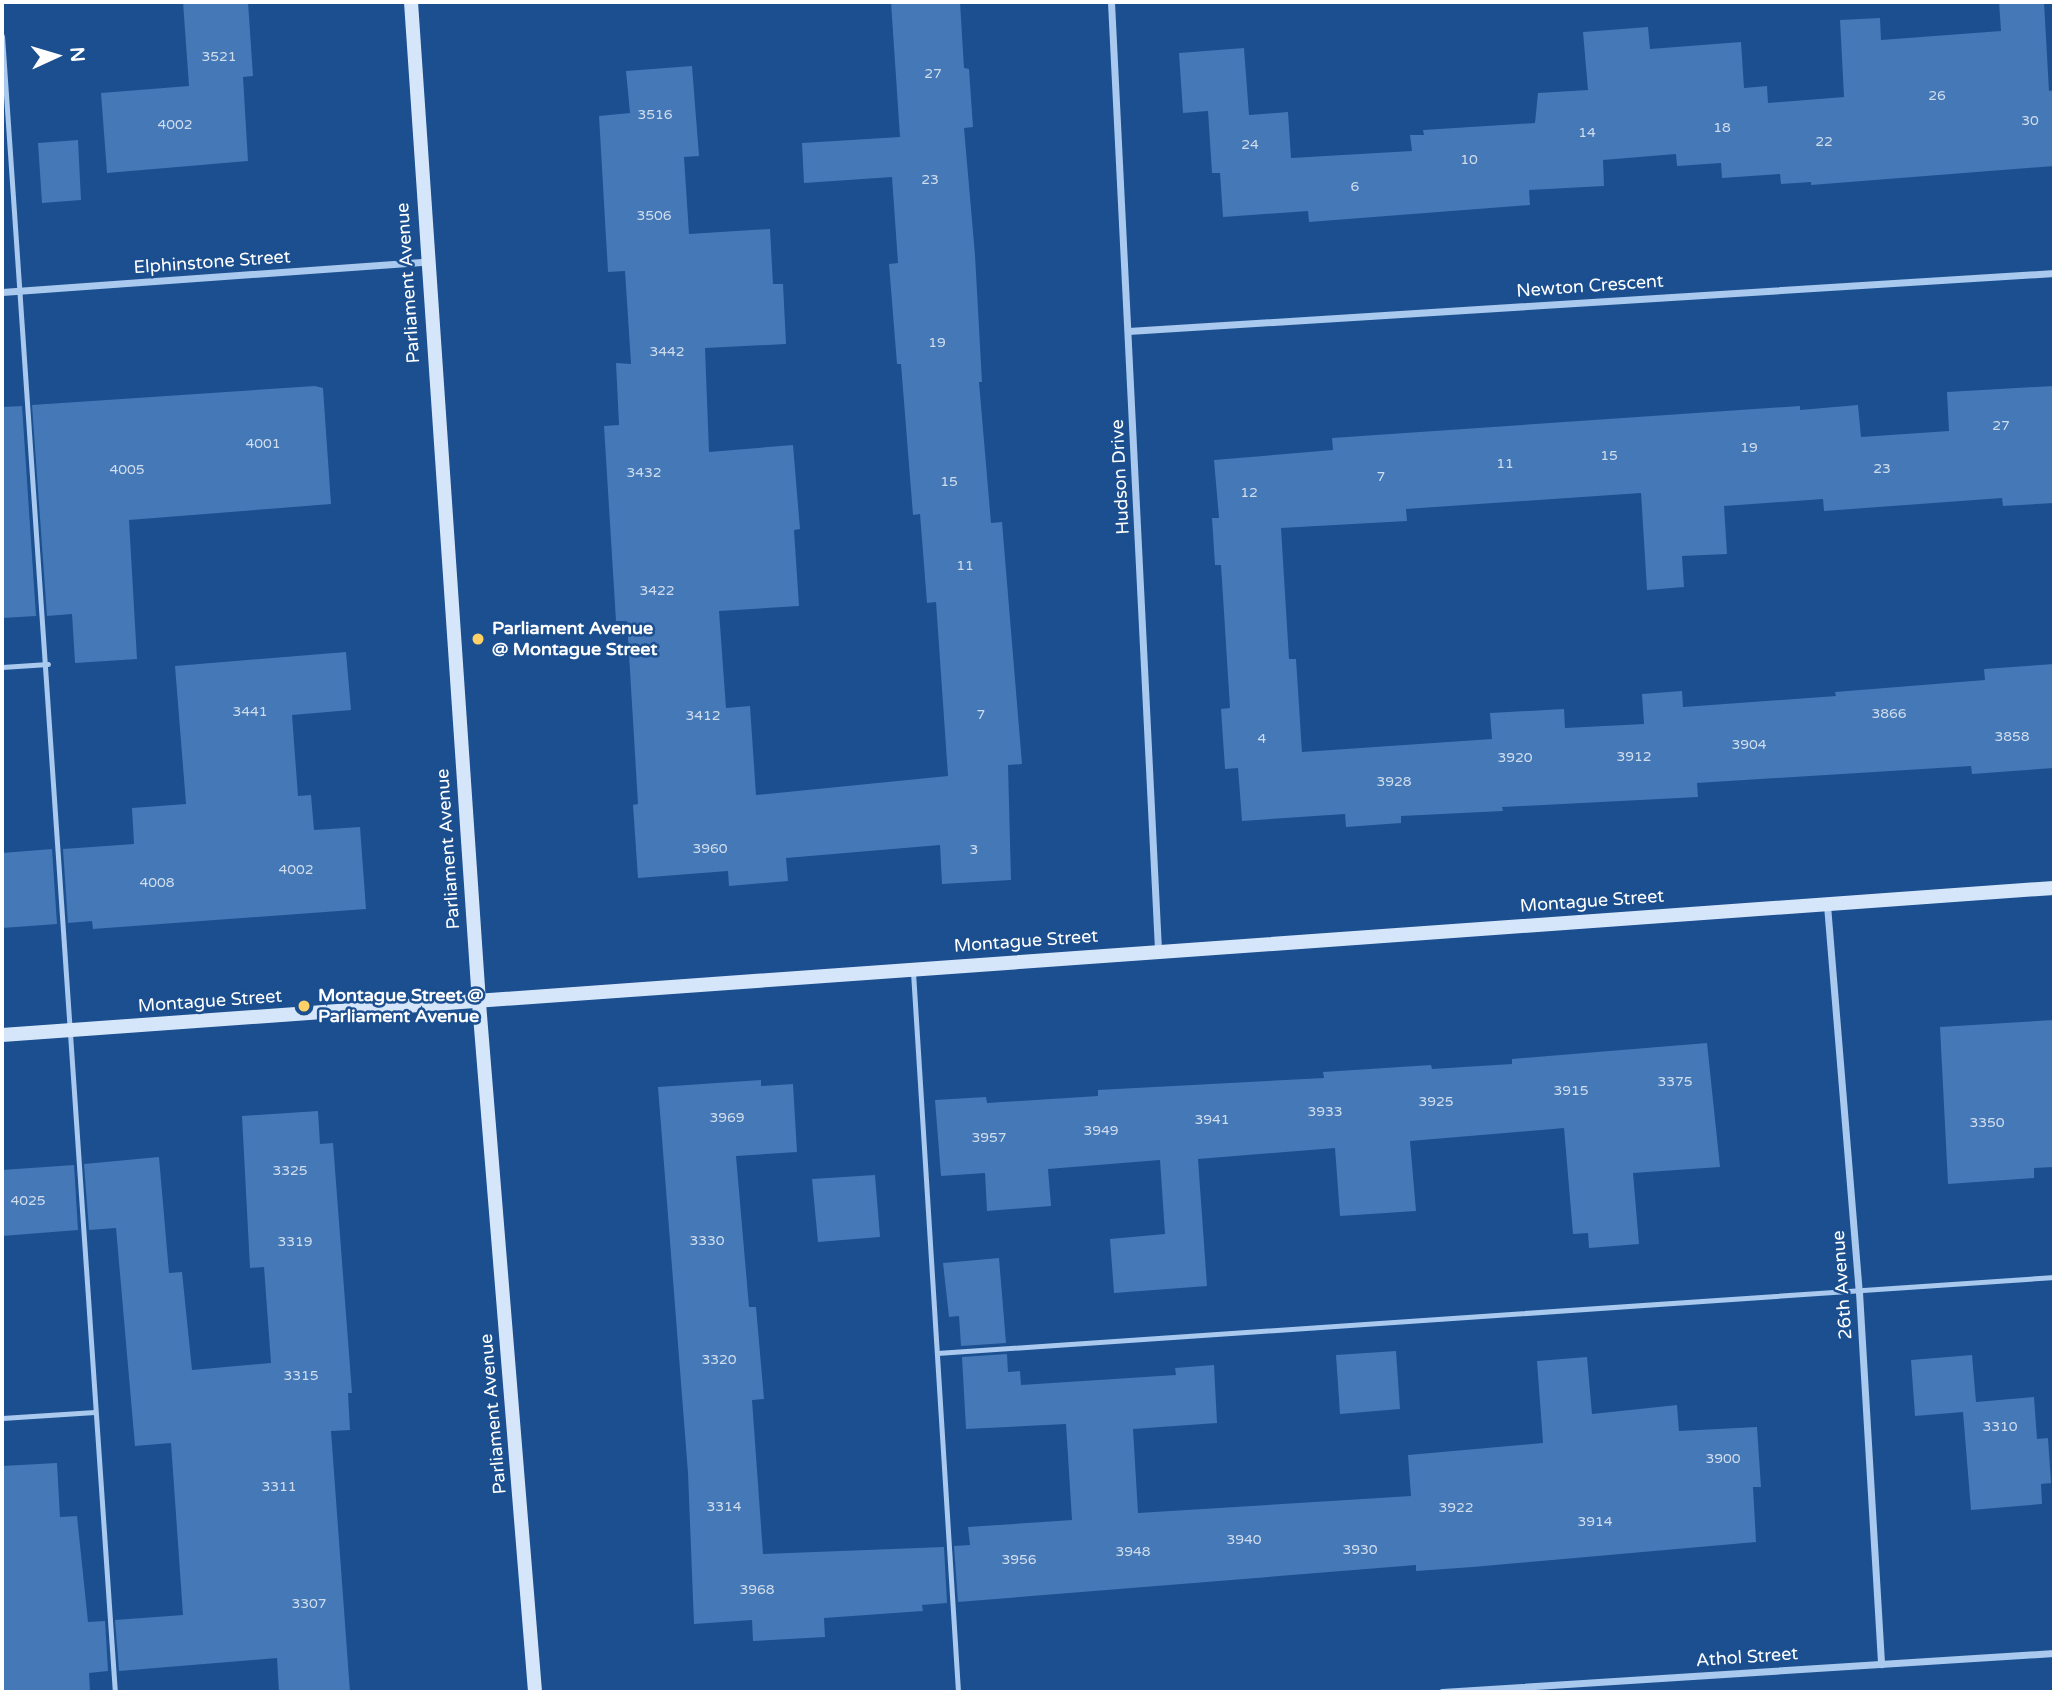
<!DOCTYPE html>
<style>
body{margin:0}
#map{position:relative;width:2056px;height:1694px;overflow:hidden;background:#1b4f8f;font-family:"Varela Round",sans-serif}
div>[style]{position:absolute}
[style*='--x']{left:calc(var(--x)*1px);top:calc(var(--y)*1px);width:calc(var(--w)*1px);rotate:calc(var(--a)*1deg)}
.building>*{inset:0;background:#4478b7}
.lane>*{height:5px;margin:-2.5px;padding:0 2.5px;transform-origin:2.5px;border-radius:2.5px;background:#a9c9ee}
.street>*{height:7px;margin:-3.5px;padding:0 3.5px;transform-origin:3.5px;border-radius:3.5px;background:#a9c9ee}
.secondary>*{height:14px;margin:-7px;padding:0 7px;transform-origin:7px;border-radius:7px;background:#d6e6fa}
.dots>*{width:19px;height:19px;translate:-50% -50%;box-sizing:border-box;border:4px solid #1b4f8f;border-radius:50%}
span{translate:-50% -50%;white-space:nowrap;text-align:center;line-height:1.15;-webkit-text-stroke:5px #1b4f8f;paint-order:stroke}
.number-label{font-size:14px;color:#d0dded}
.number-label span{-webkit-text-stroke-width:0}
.street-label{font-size:18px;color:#fff}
.poi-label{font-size:18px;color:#fff;font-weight:700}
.left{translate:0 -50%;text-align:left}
.frame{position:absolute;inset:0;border:4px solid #fff;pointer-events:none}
.north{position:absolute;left:21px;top:21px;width:70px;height:70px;-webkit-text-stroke:5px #1b4f8f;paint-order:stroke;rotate:86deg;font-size:19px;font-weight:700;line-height:28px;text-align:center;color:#fff}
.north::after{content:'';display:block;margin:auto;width:24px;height:32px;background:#fff;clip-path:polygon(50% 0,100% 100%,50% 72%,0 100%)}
</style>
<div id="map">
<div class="building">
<div style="clip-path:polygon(183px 2px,248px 2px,253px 76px,243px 77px,248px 161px,107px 173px,101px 93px,189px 86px)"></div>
<div style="clip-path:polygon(891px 2px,960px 2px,964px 68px,969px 69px,973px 127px,964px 128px,975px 255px,982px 382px,979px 382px,991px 523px,1002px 522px,1022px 764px,1008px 765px,1011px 880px,942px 884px,940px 845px,786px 858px,788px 881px,729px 886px,728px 871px,638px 878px,633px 805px,638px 804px,627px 621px,616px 621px,604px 426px,619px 425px,616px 363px,631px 364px,625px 271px,608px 272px,599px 116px,630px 113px,626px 71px,692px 66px,699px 156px,684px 157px,689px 234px,770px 229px,773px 284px,783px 284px,786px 344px,705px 348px,709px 452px,793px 445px,800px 529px,794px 530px,799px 606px,719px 611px,726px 708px,750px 706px,756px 795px,948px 776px,936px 602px,927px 603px,920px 514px,913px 515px,901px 364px,897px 364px,889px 264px,898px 263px,892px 177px,804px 183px,802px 143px,900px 137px)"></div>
<div style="clip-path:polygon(1999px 2px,2044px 2px,2049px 91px,2054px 90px,2054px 166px,1811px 185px,1811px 182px,1781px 184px,1780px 174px,1722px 178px,1721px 163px,1677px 166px,1676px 154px,1603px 160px,1604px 186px,1529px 190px,1530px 205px,1309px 222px,1308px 211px,1223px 217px,1220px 173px,1212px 173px,1208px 111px,1183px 113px,1179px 53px,1244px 48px,1249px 115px,1288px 112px,1291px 158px,1412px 151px,1410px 135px,1424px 135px,1423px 130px,1535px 123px,1538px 93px,1588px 90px,1583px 32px,1648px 27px,1650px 49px,1741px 42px,1744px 88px,1767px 86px,1768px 103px,1844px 97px,1840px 20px,1880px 18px,1881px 40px,2001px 31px)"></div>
<div style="clip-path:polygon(78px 140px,81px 200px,42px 203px,38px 143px)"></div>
<div style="clip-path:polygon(315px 386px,323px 388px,331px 504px,129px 520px,137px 659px,75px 663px,72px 614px,47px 616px,32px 405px)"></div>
<div style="clip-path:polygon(2054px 386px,2054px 503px,2003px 506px,2002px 498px,1824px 511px,1823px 499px,1724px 506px,1727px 554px,1682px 556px,1684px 587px,1647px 590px,1641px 493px,1406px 509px,1407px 521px,1281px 528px,1289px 659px,1296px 659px,1302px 752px,1492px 739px,1490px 713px,1564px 709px,1565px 728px,1644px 724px,1642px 694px,1682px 691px,1683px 707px,1836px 696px,1835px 692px,1985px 680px,1984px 669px,2054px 664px,2054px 768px,1972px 774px,1971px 766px,1697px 783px,1698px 797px,1502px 807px,1503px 811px,1401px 816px,1401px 823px,1346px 827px,1345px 814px,1242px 821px,1238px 768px,1225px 769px,1221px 709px,1230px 708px,1221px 565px,1215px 565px,1212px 518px,1219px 518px,1214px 460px,1333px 450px,1332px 438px,1800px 406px,1800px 410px,1858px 405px,1861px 437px,1949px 431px,1947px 392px)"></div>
<div style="clip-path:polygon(22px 406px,36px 616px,2px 618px,2px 407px)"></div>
<div style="clip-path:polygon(346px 652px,351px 710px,292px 715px,298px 796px,311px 795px,314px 830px,360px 827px,366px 909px,93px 929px,92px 921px,68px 923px,63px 849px,134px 844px,132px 808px,186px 804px,175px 666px)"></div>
<div style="clip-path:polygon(52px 849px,57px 924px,2px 928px,2px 853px)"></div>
<div style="clip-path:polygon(2054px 1020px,2054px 1167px,2034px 1168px,2034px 1178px,1948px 1184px,1940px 1027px)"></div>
<div style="clip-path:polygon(1707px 1043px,1720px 1167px,1633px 1173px,1639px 1244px,1589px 1248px,1588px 1233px,1573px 1234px,1564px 1128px,1410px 1141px,1416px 1211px,1340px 1216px,1335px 1148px,1198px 1159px,1207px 1286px,1114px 1293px,1110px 1239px,1165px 1234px,1160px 1160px,1048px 1169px,1051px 1206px,987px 1211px,985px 1173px,941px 1176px,935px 1100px,986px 1097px,987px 1103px,1098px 1096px,1098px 1090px,1324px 1078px,1323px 1072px,1431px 1065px,1432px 1069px,1512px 1064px,1512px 1059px)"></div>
<div style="clip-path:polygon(761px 1080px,761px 1086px,793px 1084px,797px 1152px,736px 1156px,749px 1307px,756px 1307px,764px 1399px,752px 1400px,763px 1554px,944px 1547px,947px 1603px,922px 1605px,923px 1611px,824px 1618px,825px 1637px,753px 1641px,752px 1620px,694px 1624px,688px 1473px,658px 1087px)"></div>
<div style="clip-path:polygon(318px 1111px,320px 1144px,333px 1143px,352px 1393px,348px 1393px,350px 1430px,331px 1431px,350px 1692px,279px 1692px,277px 1658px,119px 1671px,115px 1620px,183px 1615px,171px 1443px,135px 1446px,116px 1228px,89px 1230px,84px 1164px,159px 1157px,169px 1273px,182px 1272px,192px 1370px,271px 1363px,264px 1267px,250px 1268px,242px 1116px)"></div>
<div style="clip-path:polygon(74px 1165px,78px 1230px,2px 1236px,2px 1170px)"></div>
<div style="clip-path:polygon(875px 1175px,880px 1237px,818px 1242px,812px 1179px)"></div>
<div style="clip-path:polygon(999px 1258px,1006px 1343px,961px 1346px,959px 1316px,949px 1317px,943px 1263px)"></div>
<div style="clip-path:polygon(1396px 1351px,1400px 1409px,1340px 1414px,1336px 1355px)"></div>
<div style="clip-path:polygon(1007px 1354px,1008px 1372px,1020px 1371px,1021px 1385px,1176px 1375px,1175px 1368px,1214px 1365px,1217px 1423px,1133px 1429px,1138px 1513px,1411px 1496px,1408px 1455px,1543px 1443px,1537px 1361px,1587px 1357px,1592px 1414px,1677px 1405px,1679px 1431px,1757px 1427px,1761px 1487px,1753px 1487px,1756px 1542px,1473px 1567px,1416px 1571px,1416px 1565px,958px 1602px,954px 1546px,970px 1545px,968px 1527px,1072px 1520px,1066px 1424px,966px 1429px,962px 1357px)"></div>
<div style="clip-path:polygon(1972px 1355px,1976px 1402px,2034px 1397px,2037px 1439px,2048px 1438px,2051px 1483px,2041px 1484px,2042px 1504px,1971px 1510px,1963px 1412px,1915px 1416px,1911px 1360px)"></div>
<div style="clip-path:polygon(57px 1463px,60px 1517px,77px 1516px,88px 1622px,105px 1621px,108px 1671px,89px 1673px,90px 1692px,2px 1692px,2px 1466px)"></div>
</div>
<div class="lane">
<div style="--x:2;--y:36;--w:1660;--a:86.1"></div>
<div style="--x:2;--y:667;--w:46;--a:-3.7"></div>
<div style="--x:913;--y:972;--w:721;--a:86.42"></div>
<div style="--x:937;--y:1353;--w:1120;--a:-3.89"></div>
<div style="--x:2;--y:1418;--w:93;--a:-3.7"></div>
</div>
<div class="street">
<div style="--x:1111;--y:2;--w:949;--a:87.16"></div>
<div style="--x:2;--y:292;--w:424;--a:-4.1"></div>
<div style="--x:1128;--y:331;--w:928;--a:-3.58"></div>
<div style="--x:1827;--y:905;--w:388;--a:85.3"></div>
<div style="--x:1859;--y:1292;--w:373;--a:86.6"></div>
<div style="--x:1442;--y:1692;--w:613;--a:-3.65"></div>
</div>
<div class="secondary">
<div style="--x:411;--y:2;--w:1003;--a:86.11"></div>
<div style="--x:479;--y:1003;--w:691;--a:85.35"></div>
<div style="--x:2;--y:1035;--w:2057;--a:-4.1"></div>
</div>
<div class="dots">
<div style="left:478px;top:639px;background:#ffd166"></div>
<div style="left:304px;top:1006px;background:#ffd166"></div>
</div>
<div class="number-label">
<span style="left:219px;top:57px">3521</span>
<span style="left:933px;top:74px">27</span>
<span style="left:1937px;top:96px">26</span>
<span style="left:655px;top:115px">3516</span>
<span style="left:2030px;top:121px">30</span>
<span style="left:175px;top:125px">4002</span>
<span style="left:1722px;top:128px">18</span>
<span style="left:1587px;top:133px">14</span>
<span style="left:1824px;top:142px">22</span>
<span style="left:1250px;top:145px">24</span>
<span style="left:1469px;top:160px">10</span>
<span style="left:930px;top:180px">23</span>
<span style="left:1355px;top:187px">6</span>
<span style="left:654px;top:216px">3506</span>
<span style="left:937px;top:343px">19</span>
<span style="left:667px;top:352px">3442</span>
<span style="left:2001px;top:426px">27</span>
<span style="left:263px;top:444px">4001</span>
<span style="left:1749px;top:448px">19</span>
<span style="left:1609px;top:456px">15</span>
<span style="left:1505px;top:464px">11</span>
<span style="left:1882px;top:469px">23</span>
<span style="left:127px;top:470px">4005</span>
<span style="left:644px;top:473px">3432</span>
<span style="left:1381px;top:477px">7</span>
<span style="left:949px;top:482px">15</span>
<span style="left:1249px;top:493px">12</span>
<span style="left:965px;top:566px">11</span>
<span style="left:657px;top:591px">3422</span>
<span style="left:250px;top:712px">3441</span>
<span style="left:1889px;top:714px">3866</span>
<span style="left:981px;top:715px">7</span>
<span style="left:703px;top:716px">3412</span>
<span style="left:2012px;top:737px">3858</span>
<span style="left:1262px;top:739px">4</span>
<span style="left:1749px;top:745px">3904</span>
<span style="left:1634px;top:757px">3912</span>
<span style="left:1515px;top:758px">3920</span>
<span style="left:1394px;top:782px">3928</span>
<span style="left:710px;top:849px">3960</span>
<span style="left:974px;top:850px">3</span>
<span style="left:296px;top:870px">4002</span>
<span style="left:157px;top:883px">4008</span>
<span style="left:1675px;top:1082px">3375</span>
<span style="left:1571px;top:1091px">3915</span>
<span style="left:1436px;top:1102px">3925</span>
<span style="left:1325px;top:1112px">3933</span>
<span style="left:727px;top:1118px">3969</span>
<span style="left:1212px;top:1120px">3941</span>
<span style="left:1987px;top:1123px">3350</span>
<span style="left:1101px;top:1131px">3949</span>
<span style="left:989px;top:1138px">3957</span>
<span style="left:290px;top:1171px">3325</span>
<span style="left:28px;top:1201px">4025</span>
<span style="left:707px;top:1241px">3330</span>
<span style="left:295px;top:1242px">3319</span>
<span style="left:719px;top:1360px">3320</span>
<span style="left:301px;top:1376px">3315</span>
<span style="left:2000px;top:1427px">3310</span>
<span style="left:1723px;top:1459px">3900</span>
<span style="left:279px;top:1487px">3311</span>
<span style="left:724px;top:1507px">3314</span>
<span style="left:1456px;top:1508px">3922</span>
<span style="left:1595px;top:1522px">3914</span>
<span style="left:1244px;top:1540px">3940</span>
<span style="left:1360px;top:1550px">3930</span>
<span style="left:1133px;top:1552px">3948</span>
<span style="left:1019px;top:1560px">3956</span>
<span style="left:757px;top:1590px">3968</span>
<span style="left:309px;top:1604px">3307</span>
</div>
<div class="street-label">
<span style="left:212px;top:262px;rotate:-4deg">Elphinstone Street</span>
<span style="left:408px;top:283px;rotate:-94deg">Parliament Avenue</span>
<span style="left:1590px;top:286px;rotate:-4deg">Newton Crescent</span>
<span style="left:1120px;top:477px;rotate:-93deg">Hudson Drive</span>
<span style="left:448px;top:849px;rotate:-94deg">Parliament Avenue</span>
<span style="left:1592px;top:901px;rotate:-4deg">Montague Street</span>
<span style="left:1026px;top:941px;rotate:-4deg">Montague Street</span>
<span style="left:210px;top:1001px;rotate:-4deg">Montague Street</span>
<span style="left:1842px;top:1285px;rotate:-94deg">26th Avenue</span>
<span style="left:493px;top:1414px;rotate:-95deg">Parliament Avenue</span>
<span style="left:1747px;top:1657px;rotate:-4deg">Athol Street</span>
</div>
<div class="poi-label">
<span class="left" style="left:492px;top:639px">Parliament Avenue<br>@ Montague Street</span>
<span class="left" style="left:318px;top:1006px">Montague Street @<br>Parliament Avenue</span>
</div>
<div class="frame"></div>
<div class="north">N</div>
</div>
